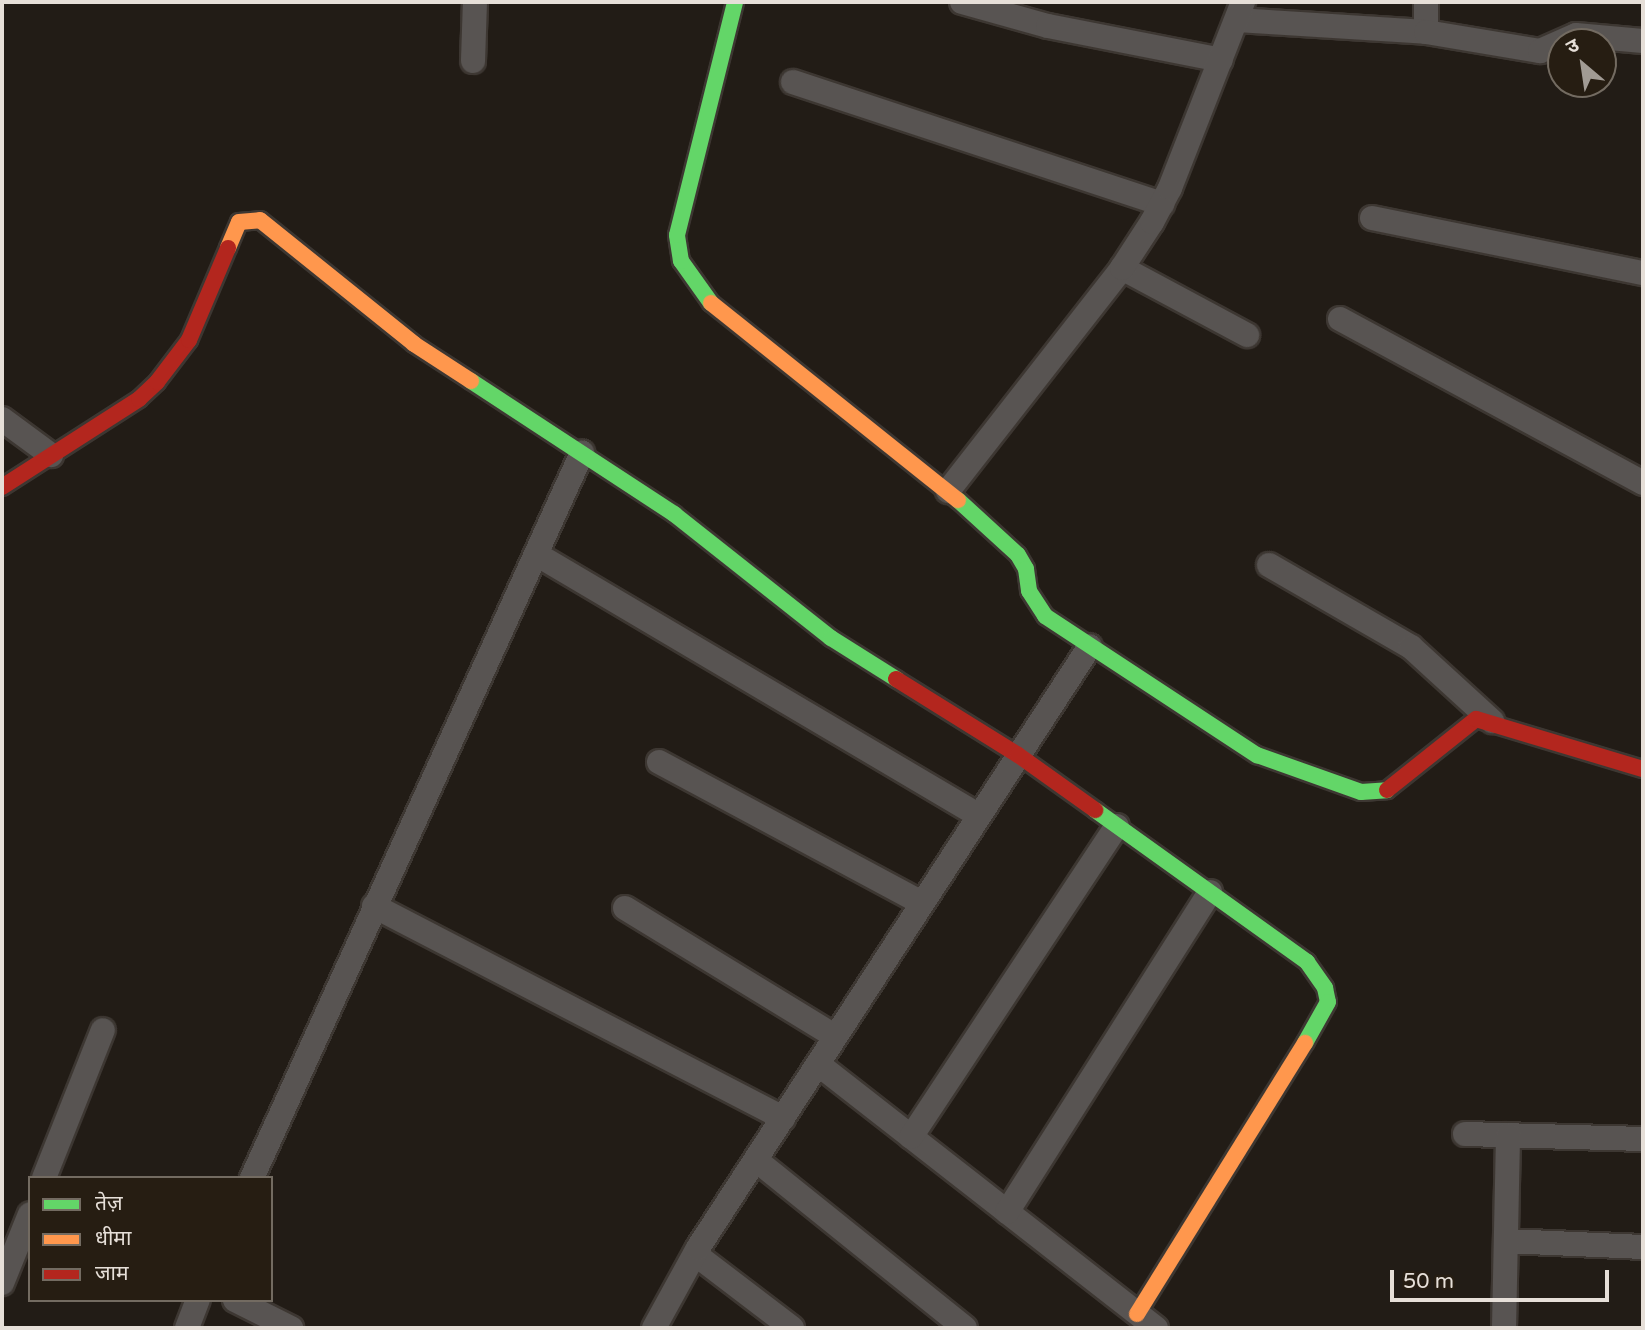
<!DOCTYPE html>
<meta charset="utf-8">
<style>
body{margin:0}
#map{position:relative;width:1645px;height:1330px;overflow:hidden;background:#221c16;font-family:"Varela Round","Noto Sans Devanagari",sans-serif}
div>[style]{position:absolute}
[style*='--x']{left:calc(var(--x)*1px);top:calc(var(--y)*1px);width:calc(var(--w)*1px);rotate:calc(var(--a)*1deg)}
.roads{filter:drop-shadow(2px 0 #3d3732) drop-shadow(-2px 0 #3d3732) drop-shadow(0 2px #3d3732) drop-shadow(0 -2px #3d3732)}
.street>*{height:24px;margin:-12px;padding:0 12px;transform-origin:12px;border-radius:12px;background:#585452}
.fast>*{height:16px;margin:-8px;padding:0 8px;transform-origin:8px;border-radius:8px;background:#63d668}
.slow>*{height:16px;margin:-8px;padding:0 8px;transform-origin:8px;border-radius:8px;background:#ff974d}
.jam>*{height:16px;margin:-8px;padding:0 8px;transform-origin:8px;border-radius:8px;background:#b3261e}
span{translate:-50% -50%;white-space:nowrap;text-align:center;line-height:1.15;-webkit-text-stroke:5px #261d12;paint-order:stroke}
.frame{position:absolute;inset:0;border:4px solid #e6dfd8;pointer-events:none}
.legend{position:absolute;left:28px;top:1176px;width:245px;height:126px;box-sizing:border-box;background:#261d12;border:2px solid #736b61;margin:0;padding:9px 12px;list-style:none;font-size:21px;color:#e6dfd8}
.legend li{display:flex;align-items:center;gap:14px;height:35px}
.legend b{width:35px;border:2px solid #736b61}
.north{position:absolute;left:1547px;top:28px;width:70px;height:70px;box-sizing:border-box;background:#261d12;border:2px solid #736b61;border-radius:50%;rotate:331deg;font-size:19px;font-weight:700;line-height:28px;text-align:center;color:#e6dfd8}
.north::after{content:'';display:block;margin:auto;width:24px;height:32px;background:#a19b94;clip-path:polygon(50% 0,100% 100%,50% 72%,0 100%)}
.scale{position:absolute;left:1390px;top:1270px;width:219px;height:32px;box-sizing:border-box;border:4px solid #e6dfd8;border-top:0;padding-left:9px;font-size:21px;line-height:24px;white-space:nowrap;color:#e6dfd8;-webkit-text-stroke:5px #261d12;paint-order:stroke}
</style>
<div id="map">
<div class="roads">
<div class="street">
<div style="--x:962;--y:2;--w:89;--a:15.6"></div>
<div style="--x:1048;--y:26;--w:176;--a:11.1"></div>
<div style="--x:1426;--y:2;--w:30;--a:90"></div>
<div style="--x:1237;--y:20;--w:189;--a:3.6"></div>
<div style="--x:1426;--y:32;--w:116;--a:9.5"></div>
<div style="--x:1540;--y:51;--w:39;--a:-24"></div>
<div style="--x:1576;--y:35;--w:67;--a:5.1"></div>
<div style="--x:473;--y:61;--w:59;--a:-88.1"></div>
<div style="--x:793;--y:82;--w:389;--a:18.3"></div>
<div style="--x:1372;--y:218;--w:277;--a:11.5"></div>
<div style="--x:1122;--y:268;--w:142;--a:28.2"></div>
<div style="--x:1340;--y:319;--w:345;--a:28.4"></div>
<div style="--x:2;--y:419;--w:61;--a:36.3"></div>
<div style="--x:948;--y:491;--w:283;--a:-52"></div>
<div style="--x:1122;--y:268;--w:55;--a:-56.9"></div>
<div style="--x:1152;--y:222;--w:38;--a:-62"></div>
<div style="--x:1170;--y:188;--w:200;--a:-68.6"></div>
<div style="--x:536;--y:554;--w:513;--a:30.56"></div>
<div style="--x:1269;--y:565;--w:164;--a:30"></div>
<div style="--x:1411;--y:647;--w:110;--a:42.4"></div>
<div style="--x:659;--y:762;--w:298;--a:28.2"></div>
<div style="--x:374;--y:906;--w:461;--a:27.4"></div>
<div style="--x:625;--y:908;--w:246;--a:31.4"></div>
<div style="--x:818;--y:1064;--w:429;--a:38"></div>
<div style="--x:1465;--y:1134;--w:178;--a:1.6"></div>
<div style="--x:911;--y:1137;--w:373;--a:-56.5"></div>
<div style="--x:756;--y:1160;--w:268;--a:38.8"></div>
<div style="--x:44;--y:1178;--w:159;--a:-68.3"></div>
<div style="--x:252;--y:1178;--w:797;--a:-65.53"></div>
<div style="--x:1007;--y:1212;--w:379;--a:-57.6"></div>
<div style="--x:1506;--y:1241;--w:137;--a:2.5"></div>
<div style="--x:695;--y:1254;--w:122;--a:37.3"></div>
<div style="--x:2;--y:1283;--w:74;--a:-67.9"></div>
<div style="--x:235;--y:1300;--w:63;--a:26.6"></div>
<div style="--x:187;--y:1328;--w:30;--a:-69"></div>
<div style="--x:654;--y:1328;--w:91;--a:-61.2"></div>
<div style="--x:698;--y:1248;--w:718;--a:-56.93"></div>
<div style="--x:1504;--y:1328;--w:193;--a:-88.8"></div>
</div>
<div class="fast">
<div style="--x:711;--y:303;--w:52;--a:-125.5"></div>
<div style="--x:681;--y:261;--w:26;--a:-99"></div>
<div style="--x:677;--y:235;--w:240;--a:-76"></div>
<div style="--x:471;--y:381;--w:243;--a:33.2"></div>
<div style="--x:674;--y:514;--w:200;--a:38.3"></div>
<div style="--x:831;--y:638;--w:77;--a:32.2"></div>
<div style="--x:958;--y:500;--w:81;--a:42.5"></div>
<div style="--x:1018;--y:555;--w:16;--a:60"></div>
<div style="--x:1026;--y:569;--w:22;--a:82"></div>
<div style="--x:1029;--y:591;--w:30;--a:57"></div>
<div style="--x:1045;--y:616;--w:254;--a:33.3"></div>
<div style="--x:1257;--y:755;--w:110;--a:19.6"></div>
<div style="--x:1361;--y:792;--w:26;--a:-4"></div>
<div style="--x:1095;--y:810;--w:261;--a:35.6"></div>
<div style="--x:1307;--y:962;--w:32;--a:55"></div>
<div style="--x:1325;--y:988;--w:14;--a:78"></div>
<div style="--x:1328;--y:1002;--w:47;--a:119.3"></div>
</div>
<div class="slow">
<div style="--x:228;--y:248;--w:28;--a:-67"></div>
<div style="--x:239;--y:222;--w:21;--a:-5"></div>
<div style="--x:260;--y:220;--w:198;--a:38.8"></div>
<div style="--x:414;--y:344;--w:68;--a:33"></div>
<div style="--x:711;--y:303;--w:316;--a:38.6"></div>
<div style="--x:1137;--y:1314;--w:319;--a:-58.2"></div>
</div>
<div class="jam">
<div style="--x:2;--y:487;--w:163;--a:-32.7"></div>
<div style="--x:139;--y:399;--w:25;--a:-43"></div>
<div style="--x:157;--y:382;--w:53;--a:-52.7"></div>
<div style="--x:189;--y:340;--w:100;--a:-67"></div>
<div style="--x:896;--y:679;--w:144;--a:31.9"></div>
<div style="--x:1018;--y:755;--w:95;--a:35.5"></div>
<div style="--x:1387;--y:790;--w:114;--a:-38.6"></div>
<div style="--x:1476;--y:719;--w:174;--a:16.7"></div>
</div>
</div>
<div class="frame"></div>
<ul class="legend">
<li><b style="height:9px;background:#63d668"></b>तेज़</li>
<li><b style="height:9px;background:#ff974d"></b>धीमा</li>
<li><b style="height:9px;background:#b3261e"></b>जाम</li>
</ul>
<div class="north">उ</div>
<div class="scale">50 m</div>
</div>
